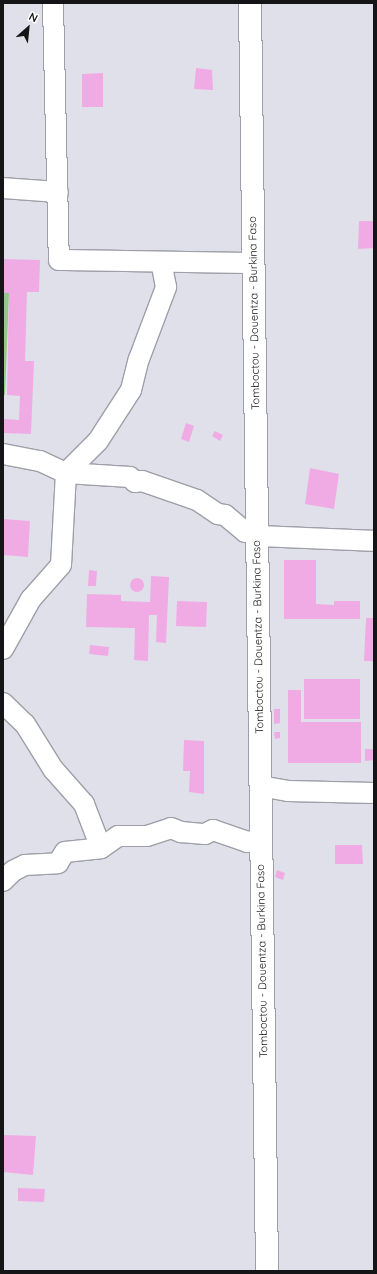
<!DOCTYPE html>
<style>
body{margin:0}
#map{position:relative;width:377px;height:1274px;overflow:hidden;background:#e0e0eb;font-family:Quicksand,sans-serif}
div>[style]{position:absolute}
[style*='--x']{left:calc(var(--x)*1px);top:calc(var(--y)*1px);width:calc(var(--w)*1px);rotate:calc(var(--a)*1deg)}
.green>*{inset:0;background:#94c88a}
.building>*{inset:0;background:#f0abe5}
.round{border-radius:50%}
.roads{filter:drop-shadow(1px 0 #9f9fa9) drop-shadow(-1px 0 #9f9fa9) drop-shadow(0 1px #9f9fa9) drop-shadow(0 -1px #9f9fa9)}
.minor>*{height:20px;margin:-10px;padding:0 10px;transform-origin:10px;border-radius:10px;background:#fff}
.primary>*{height:22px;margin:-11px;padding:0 11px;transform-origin:11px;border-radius:11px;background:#fff}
span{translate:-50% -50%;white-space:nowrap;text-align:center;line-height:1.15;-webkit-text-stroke:3px #fff;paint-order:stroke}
.street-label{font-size:11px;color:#151518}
.frame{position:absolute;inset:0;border:4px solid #151518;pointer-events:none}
.north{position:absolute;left:8px;top:8px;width:40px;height:40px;-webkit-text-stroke:3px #fff;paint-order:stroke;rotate:27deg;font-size:11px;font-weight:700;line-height:16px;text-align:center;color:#151518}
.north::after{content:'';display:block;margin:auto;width:14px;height:18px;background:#151518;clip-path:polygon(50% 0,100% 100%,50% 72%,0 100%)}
</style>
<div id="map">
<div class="green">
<div style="clip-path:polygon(3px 293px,9px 293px,5px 395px,3px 395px)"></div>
</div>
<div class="building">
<div style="clip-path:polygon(196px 68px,212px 70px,213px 90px,194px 89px)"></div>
<div style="clip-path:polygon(103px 73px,103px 107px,82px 107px,82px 74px)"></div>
<div style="clip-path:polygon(359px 221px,374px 221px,374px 248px,358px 249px)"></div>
<div style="clip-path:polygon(3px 259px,40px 260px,39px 292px,27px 292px,25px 361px,34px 361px,31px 434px,3px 433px,3px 419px,19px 420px,20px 396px,7px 395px,9px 293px,3px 293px)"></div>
<div style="clip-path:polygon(186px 423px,194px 426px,189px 442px,181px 439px)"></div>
<div style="clip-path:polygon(215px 431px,223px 435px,220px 441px,212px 436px)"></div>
<div style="clip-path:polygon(310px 468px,339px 474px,334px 509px,305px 504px)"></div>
<div style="clip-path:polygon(3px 519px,30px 521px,28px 557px,3px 555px)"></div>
<div style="clip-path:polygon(284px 560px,316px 560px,316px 604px,334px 605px,334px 601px,360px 601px,360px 619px,284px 619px)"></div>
<div style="clip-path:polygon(89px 570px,97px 571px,96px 586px,88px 586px)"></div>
<div style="clip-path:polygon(151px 576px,169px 577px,166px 643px,156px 642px,157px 615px,149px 615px,148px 661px,134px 660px,135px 628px,86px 627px,87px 594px,121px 595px,121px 601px,150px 602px)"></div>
<div class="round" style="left:130px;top:578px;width:14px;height:14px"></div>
<div style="clip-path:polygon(177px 601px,207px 602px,206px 627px,176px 626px)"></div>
<div style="clip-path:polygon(366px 618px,374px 618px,374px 661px,364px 661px)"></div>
<div style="clip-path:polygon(90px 645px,109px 647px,108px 656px,89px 654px)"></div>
<div style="clip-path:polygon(304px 679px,360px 679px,360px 719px,304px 719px)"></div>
<div style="clip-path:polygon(288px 690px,301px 690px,301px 722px,361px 722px,361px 763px,288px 763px)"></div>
<div style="clip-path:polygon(274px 709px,280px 709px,280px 723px,274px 724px)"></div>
<div style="clip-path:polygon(274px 732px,280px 732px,280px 738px,275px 739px)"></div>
<div style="clip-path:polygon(184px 740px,204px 741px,204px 794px,189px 792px,190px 771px,183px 771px)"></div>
<div style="clip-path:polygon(365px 749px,374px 749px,374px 760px,365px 761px)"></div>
<div style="clip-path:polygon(335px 845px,362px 845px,363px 864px,335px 864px)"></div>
<div style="clip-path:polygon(277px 870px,285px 873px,283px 880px,275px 877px)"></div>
<div style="clip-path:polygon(3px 1135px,36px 1136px,33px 1175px,3px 1172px)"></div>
<div style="clip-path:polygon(18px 1188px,45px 1189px,44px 1202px,18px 1201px)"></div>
</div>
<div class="roads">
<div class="minor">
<div style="--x:53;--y:3;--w:257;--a:88.7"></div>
<div style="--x:59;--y:260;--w:194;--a:0.9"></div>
<div style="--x:3;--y:188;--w:55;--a:4.2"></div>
<div style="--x:3;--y:454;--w:38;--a:11"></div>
<div style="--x:40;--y:461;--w:29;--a:25"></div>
<div style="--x:66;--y:473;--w:64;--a:3.6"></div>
<div style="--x:130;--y:477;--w:7;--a:45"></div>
<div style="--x:135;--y:482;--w:7;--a:-8"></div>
<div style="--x:142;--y:481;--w:58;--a:19.1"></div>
<div style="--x:197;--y:500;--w:25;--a:34"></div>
<div style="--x:218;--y:514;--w:7;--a:8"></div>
<div style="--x:225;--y:515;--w:26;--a:40"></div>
<div style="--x:245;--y:532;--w:13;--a:-29"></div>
<div style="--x:257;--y:536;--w:117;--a:2.4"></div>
<div style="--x:3;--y:649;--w:57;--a:-60.8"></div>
<div style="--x:31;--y:599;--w:45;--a:-48.6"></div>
<div style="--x:61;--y:565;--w:92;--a:-86.9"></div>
<div style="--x:66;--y:473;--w:45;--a:-45"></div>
<div style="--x:98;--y:441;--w:61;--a:-57.1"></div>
<div style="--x:131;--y:390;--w:32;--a:-76"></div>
<div style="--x:139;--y:359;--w:77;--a:-69.4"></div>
<div style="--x:166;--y:287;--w:25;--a:-101"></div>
<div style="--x:3;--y:703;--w:30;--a:44"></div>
<div style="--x:25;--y:724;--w:53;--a:58.1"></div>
<div style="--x:53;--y:769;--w:47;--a:48.5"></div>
<div style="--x:84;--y:804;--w:47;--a:68.9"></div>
<div style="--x:260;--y:786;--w:28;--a:10"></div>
<div style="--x:288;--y:791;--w:86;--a:1.3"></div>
<div style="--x:3;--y:881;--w:14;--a:-45"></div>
<div style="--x:13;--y:871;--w:13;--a:-27"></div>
<div style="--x:25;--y:865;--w:33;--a:-3"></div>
<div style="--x:58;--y:863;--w:13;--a:-58"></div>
<div style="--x:65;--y:852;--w:36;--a:-6"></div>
<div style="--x:101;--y:848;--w:21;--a:-35"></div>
<div style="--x:118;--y:836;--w:29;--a:0"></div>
<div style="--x:147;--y:836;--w:25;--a:-18"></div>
<div style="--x:171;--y:828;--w:11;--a:22"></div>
<div style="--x:181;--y:832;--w:24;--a:5"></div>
<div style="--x:205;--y:834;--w:9;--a:-27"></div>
<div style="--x:213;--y:830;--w:36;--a:19"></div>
<div style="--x:247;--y:842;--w:14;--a:-8"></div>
</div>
<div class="primary">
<div style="--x:250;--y:3;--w:1268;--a:89.23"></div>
</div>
</div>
<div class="street-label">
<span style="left:254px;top:313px;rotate:-91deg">Tomboctou - Douentza - Burkina Faso</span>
<span style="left:258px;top:637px;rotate:-91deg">Tomboctou - Douentza - Burkina Faso</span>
<span style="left:262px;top:961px;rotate:-91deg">Tomboctou - Douentza - Burkina Faso</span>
</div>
<div class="frame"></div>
<div class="north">N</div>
</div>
